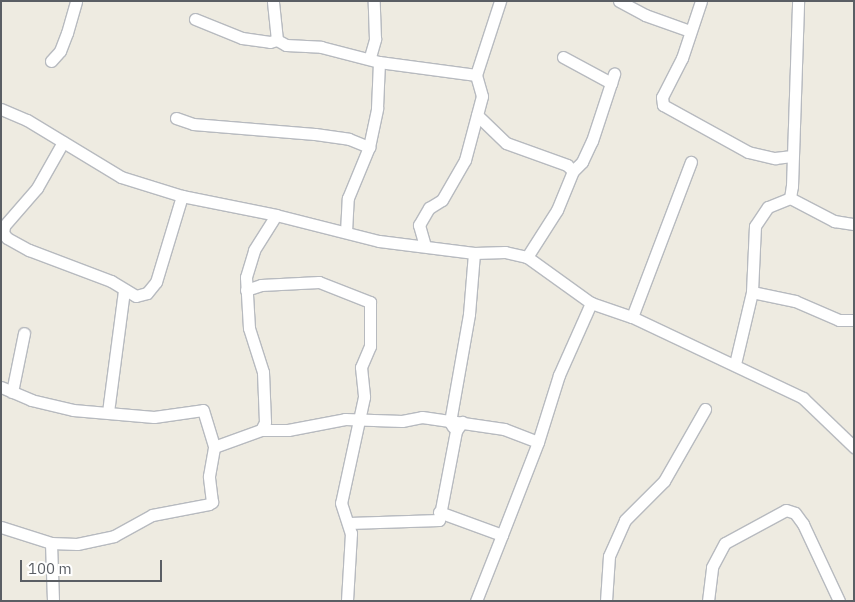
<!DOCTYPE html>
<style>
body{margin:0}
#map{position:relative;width:855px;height:602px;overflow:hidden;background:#eeebe1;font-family:"IBM Plex Sans",sans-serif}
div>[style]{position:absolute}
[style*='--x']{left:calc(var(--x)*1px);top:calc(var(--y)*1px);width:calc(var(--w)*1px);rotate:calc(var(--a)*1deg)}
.roads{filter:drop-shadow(1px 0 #b7babf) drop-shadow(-1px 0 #b7babf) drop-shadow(0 1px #b7babf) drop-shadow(0 -1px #b7babf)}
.street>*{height:11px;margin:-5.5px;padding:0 5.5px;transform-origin:5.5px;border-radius:5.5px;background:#fff}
span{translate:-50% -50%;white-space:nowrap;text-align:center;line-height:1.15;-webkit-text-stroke:5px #fff;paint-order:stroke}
.frame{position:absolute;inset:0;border:2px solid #5a5e64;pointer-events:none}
.scale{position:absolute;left:20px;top:560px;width:142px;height:22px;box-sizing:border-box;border:2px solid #5a5e64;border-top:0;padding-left:6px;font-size:15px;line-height:18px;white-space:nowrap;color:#5a5e64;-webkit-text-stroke:4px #fff;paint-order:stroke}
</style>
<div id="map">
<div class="roads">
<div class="street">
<div style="--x:619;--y:1;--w:30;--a:28"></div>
<div style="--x:645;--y:15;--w:48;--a:19.6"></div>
<div style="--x:701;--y:1;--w:60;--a:108.4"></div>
<div style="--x:682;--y:58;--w:44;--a:117.1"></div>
<div style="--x:662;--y:97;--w:8;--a:83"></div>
<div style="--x:663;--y:105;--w:97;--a:28.9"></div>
<div style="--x:748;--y:152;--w:28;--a:13"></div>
<div style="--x:775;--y:158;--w:17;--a:-7"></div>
<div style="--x:195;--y:19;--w:51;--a:22"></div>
<div style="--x:242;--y:38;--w:28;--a:8"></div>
<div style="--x:270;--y:42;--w:7;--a:-16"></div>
<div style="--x:277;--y:40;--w:39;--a:-96"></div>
<div style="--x:277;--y:40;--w:10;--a:29"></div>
<div style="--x:286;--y:45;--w:35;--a:3"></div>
<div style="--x:321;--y:47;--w:60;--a:14.5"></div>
<div style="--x:379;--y:62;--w:98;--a:7.6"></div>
<div style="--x:370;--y:57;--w:19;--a:-74"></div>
<div style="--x:375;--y:39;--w:38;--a:-92"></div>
<div style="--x:563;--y:57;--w:55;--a:28.4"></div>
<div style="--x:51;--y:61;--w:13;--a:-48"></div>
<div style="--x:60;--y:51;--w:19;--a:-69"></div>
<div style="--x:67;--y:33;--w:33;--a:-74"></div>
<div style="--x:1;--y:109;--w:28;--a:23"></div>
<div style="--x:27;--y:120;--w:110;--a:31.2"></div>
<div style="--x:121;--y:177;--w:64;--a:17.3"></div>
<div style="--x:182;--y:196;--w:96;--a:11.4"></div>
<div style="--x:276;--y:215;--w:106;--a:14.2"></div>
<div style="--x:379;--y:241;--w:96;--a:7.2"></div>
<div style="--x:474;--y:253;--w:31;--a:-2"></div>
<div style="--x:505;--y:252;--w:23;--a:13"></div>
<div style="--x:527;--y:257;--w:79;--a:35.7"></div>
<div style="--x:591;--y:303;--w:43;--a:18.9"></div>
<div style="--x:632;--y:317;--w:189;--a:25.3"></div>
<div style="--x:803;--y:398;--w:71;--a:43.9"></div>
<div style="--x:477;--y:115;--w:40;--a:44"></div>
<div style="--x:506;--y:143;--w:65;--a:19.8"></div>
<div style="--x:567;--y:165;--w:8;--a:45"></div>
<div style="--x:573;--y:171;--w:42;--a:112.3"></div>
<div style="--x:557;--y:210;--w:56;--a:122.6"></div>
<div style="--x:176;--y:118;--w:18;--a:19"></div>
<div style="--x:193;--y:124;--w:122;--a:4.7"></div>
<div style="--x:315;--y:134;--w:34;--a:8"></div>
<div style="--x:349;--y:139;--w:22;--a:22"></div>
<div style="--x:63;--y:142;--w:53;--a:119.5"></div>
<div style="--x:37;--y:188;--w:50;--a:131"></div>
<div style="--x:4;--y:226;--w:7;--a:98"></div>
<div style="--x:3;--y:233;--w:6;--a:51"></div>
<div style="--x:7;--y:238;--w:25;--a:29"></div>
<div style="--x:29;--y:250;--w:88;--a:20.7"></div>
<div style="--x:111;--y:281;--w:29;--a:31"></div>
<div style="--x:136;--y:296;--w:11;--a:-15"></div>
<div style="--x:147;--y:293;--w:14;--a:-51"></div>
<div style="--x:156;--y:282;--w:90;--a:-73.2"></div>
<div style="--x:573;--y:171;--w:13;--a:-45"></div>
<div style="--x:582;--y:162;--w:23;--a:-65"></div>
<div style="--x:592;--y:141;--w:71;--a:-71.8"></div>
<div style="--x:790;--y:198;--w:50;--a:27.6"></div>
<div style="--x:834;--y:221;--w:20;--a:9"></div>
<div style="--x:346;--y:232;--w:34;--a:-87"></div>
<div style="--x:348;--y:198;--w:55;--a:-67.6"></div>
<div style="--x:369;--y:147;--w:40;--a:-78"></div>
<div style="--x:377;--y:108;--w:46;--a:-87.5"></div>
<div style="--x:425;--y:246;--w:22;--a:-106"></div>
<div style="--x:419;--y:225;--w:20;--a:-60"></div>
<div style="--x:429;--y:208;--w:15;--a:-32"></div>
<div style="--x:442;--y:200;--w:46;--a:-60.1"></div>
<div style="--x:465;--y:160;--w:66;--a:-75.1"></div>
<div style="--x:482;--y:96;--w:22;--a:-106"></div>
<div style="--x:476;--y:75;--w:78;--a:-72"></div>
<div style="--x:246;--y:290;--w:16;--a:-18"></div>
<div style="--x:261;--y:285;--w:58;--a:-3"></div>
<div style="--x:319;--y:282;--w:55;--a:21.4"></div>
<div style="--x:370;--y:302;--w:44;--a:90"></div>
<div style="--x:370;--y:346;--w:23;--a:113"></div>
<div style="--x:361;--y:367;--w:30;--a:84"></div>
<div style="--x:364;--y:397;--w:108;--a:102.2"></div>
<div style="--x:341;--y:503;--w:32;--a:72"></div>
<div style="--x:351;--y:533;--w:68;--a:93.4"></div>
<div style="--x:752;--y:292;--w:44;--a:11.8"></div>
<div style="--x:795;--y:301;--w:48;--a:23.4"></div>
<div style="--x:839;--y:320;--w:15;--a:0"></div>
<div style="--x:632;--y:317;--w:166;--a:-69.2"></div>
<div style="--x:735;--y:364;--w:74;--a:-76.7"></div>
<div style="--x:752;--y:292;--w:66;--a:-87.4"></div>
<div style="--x:755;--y:226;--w:23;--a:-56"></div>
<div style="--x:768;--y:207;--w:24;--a:-22"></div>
<div style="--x:790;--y:198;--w:12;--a:-81"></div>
<div style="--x:792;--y:186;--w:185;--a:-88.1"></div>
<div style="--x:1;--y:387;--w:33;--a:23"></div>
<div style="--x:31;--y:400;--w:43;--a:13.4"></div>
<div style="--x:73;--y:410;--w:81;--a:4.9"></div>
<div style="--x:154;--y:417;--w:49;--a:-8.1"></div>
<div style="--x:203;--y:410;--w:39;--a:73"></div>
<div style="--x:12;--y:392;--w:60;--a:-78.5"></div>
<div style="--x:108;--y:412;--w:123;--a:-82.5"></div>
<div style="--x:453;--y:427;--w:6;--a:-121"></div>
<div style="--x:450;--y:422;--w:110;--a:-80"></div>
<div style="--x:469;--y:314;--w:61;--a:-85.3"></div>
<div style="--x:261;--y:430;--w:9;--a:-63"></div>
<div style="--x:265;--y:422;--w:50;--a:-92.3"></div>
<div style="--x:263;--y:372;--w:46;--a:-107.7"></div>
<div style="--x:249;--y:328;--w:51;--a:-93.4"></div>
<div style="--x:246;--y:277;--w:28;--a:-73"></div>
<div style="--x:254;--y:250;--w:41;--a:-57.8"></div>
<div style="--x:439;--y:512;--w:67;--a:20.1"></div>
<div style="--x:502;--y:535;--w:71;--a:111.5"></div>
<div style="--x:349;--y:523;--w:90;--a:-1.9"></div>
<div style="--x:439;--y:520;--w:91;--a:-79.2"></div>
<div style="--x:456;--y:431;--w:11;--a:-56"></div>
<div style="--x:1;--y:527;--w:52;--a:17.7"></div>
<div style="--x:51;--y:543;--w:58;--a:88"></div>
<div style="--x:502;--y:535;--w:100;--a:-68.8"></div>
<div style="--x:538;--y:442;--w:70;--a:-72.6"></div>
<div style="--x:559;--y:375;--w:79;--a:-66"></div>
<div style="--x:51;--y:543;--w:26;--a:2"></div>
<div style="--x:77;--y:544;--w:38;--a:-12"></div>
<div style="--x:114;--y:536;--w:43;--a:-28.9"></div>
<div style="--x:152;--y:515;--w:58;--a:-10.9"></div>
<div style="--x:209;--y:504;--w:4;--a:-34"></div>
<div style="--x:212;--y:502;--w:26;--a:-97"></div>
<div style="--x:209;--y:476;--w:29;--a:-80"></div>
<div style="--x:214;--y:447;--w:50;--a:-19.9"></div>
<div style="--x:261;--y:430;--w:27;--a:0"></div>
<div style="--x:288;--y:430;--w:58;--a:-10.9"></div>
<div style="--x:345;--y:419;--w:57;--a:2"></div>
<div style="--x:402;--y:421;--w:20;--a:-11"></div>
<div style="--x:422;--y:417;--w:83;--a:8.3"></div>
<div style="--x:504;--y:429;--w:36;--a:21"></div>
<div style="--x:606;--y:601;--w:45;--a:-86.2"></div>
<div style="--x:609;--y:556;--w:39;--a:-66"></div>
<div style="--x:625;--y:520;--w:55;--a:-45"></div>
<div style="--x:664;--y:481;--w:83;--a:-60.3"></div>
<div style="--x:708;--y:601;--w:34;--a:-83"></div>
<div style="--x:712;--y:567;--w:27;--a:-62"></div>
<div style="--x:725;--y:543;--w:69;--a:-28.4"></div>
<div style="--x:786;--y:510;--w:9;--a:18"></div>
<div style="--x:795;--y:513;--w:14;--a:54"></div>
<div style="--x:803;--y:524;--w:85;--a:64.9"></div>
</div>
</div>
<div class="frame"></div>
<div class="scale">100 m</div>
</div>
